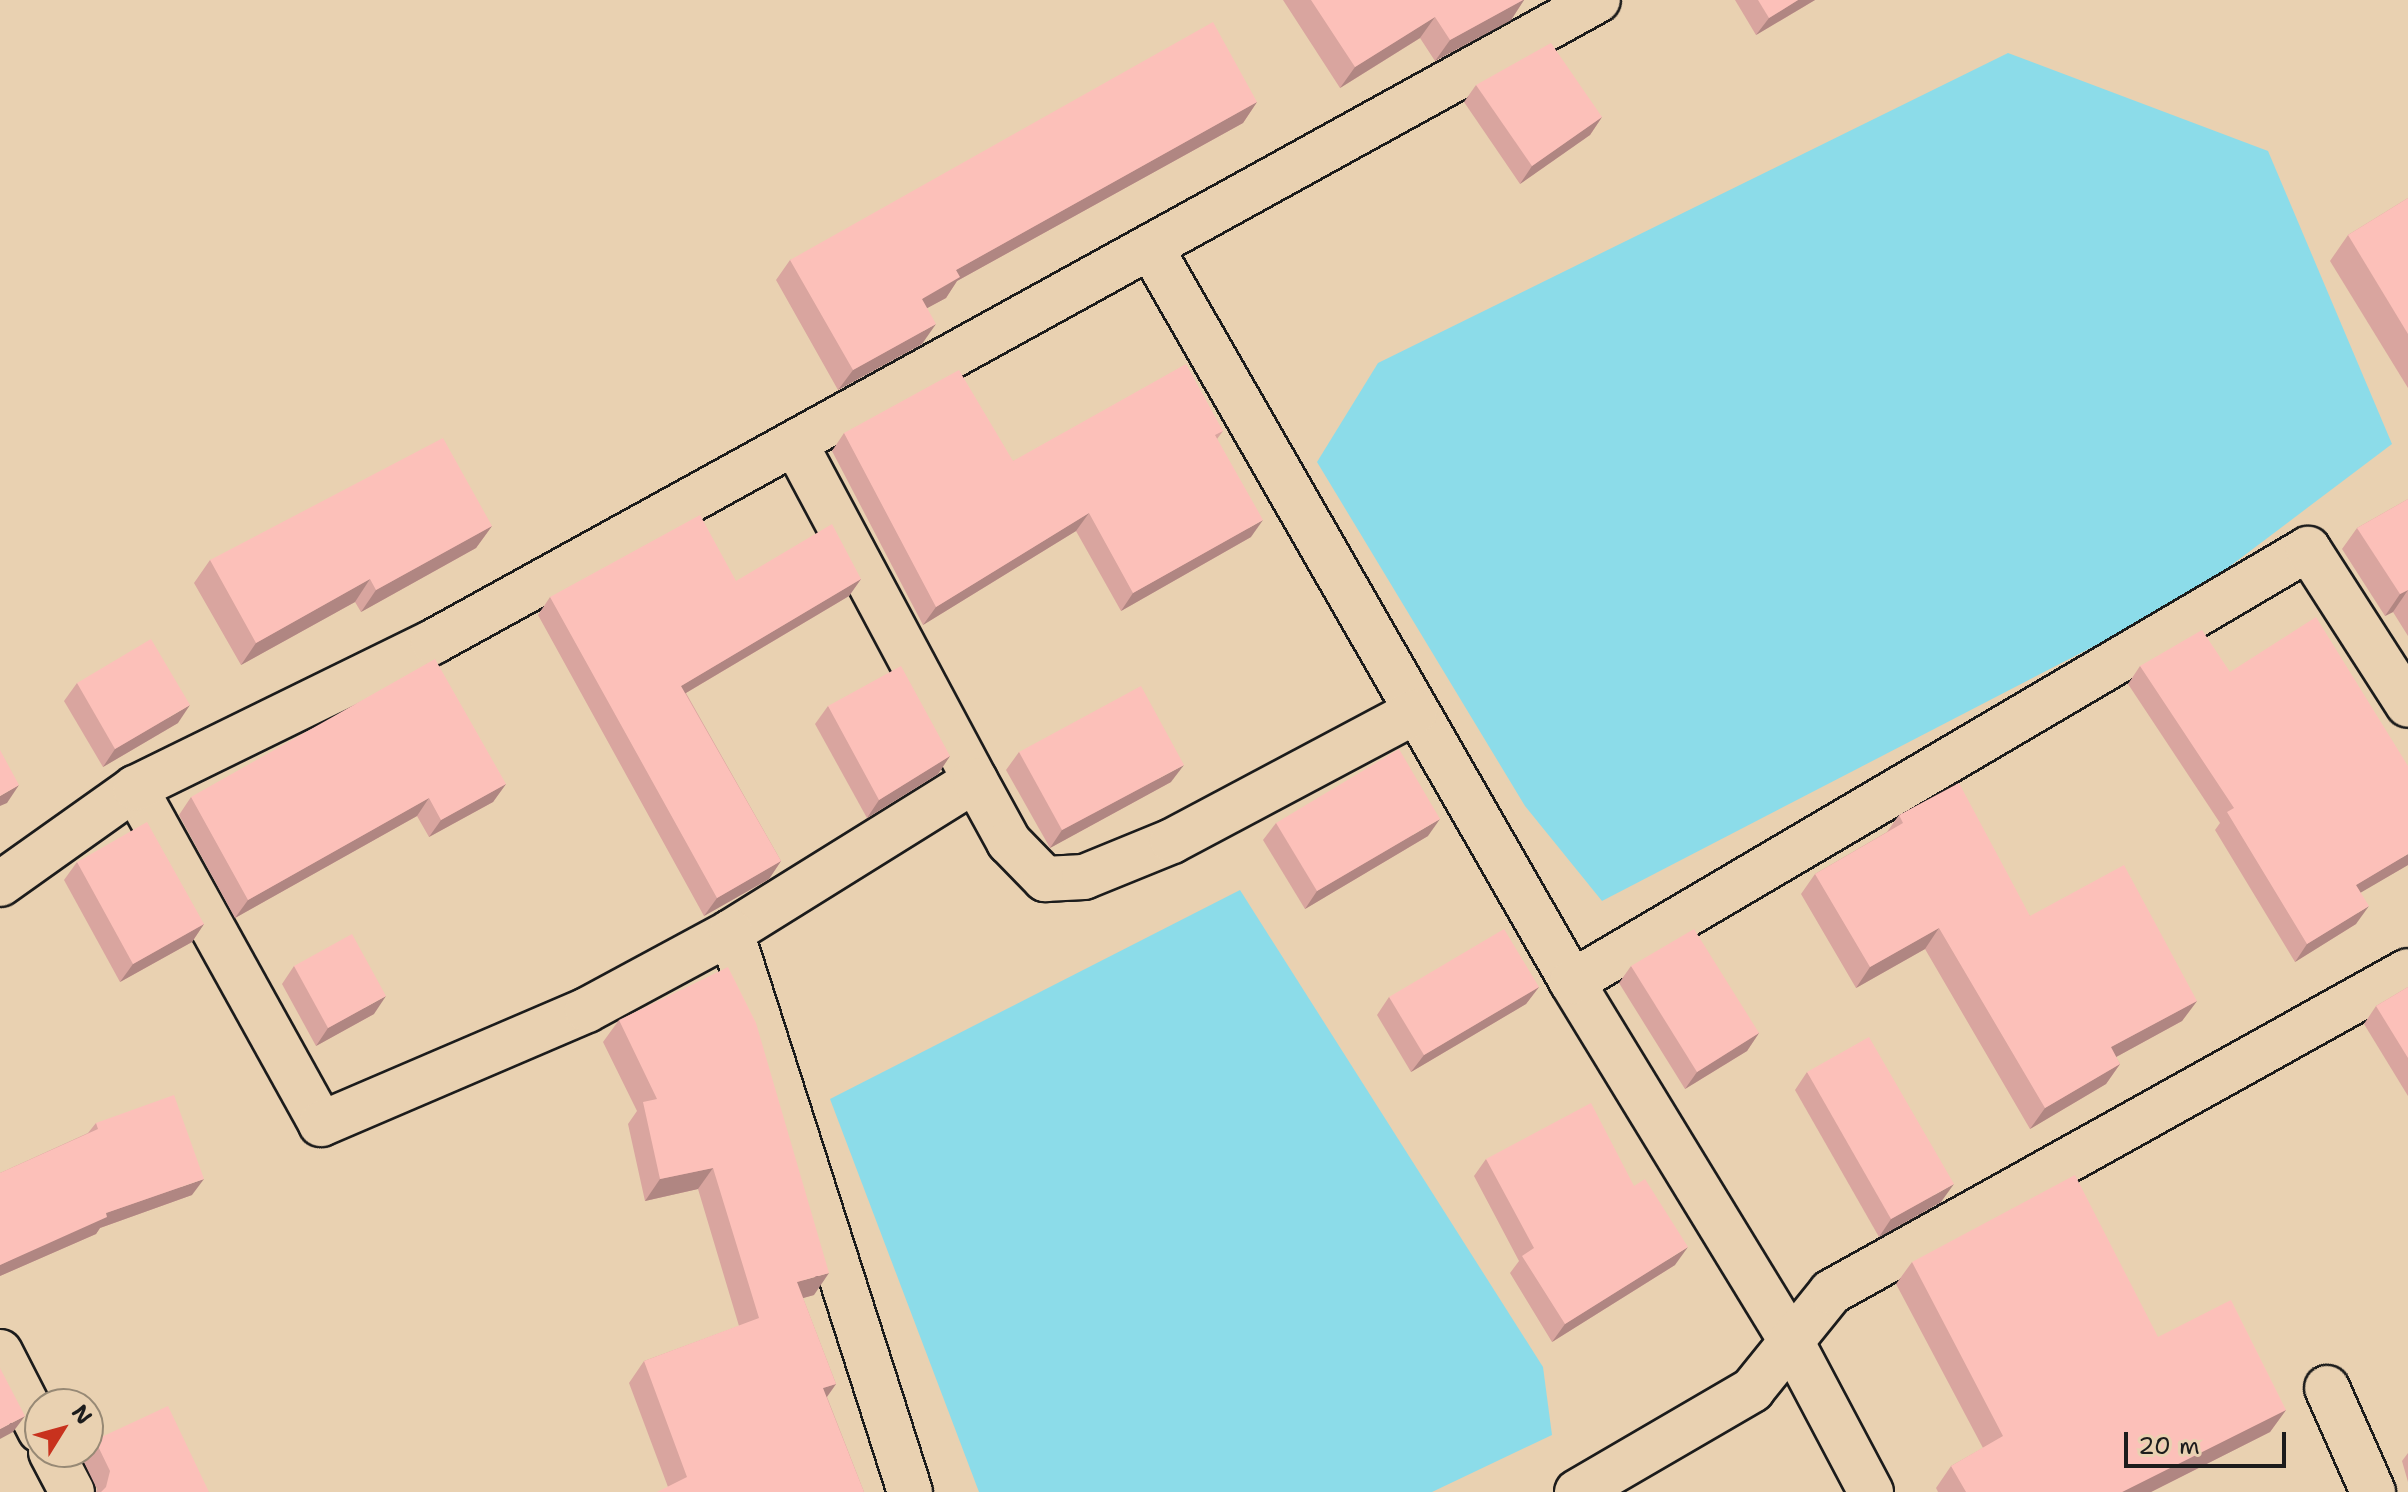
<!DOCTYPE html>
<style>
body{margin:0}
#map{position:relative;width:2408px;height:1492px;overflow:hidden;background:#e9d1b1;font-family:"Shantell Sans",sans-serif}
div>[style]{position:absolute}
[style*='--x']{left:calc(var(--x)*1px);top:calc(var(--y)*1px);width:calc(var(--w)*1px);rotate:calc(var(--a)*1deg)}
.water>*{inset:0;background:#8cdce9}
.roads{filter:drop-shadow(2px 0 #1c1c1c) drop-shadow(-2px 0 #1c1c1c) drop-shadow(0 2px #1c1c1c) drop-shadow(0 -2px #1c1c1c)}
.minor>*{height:44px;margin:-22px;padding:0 22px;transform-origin:22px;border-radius:22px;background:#e9d1b1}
.wall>*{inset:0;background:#d9a59f}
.shaded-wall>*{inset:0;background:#b08682}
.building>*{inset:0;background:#fcc0b9}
span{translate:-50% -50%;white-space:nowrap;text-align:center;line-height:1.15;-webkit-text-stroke:8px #e9d1b1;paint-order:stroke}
.north{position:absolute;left:24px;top:1388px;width:80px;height:80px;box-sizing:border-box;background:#e9d1b1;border:2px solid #978975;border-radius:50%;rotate:53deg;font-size:22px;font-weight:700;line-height:32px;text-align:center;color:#1c1c1c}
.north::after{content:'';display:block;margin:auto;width:28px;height:36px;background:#c8321e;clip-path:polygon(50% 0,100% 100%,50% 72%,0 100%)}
.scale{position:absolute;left:2124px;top:1432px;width:162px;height:36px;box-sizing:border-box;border:4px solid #1c1c1c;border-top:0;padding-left:10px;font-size:24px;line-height:28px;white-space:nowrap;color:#1c1c1c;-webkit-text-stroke:6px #e9d1b1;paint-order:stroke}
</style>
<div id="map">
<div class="water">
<div style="clip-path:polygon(2008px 53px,2268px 151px,2392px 444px,2189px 597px,1602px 901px,1525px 806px,1317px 462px,1378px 363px)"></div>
<div style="clip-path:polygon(1240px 890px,1543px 1367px,1552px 1435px,1432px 1492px,979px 1492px,830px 1099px)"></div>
</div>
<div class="roads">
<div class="minor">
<div style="--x:1151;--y:248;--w:846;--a:60.16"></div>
<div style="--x:1572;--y:982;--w:421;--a:58.6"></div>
<div style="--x:1791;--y:1341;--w:171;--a:62.1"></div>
<div style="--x:795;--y:443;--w:382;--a:61.9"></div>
<div style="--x:135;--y:788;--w:384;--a:61"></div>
<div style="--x:321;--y:1124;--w:289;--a:-23.2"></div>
<div style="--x:587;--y:1010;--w:164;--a:-28.4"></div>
<div style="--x:731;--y:932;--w:287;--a:-31.9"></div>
<div style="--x:975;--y:780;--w:71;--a:61.3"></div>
<div style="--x:1009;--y:842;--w:52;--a:45.8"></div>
<div style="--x:1045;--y:879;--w:39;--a:-3"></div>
<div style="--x:1084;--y:877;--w:95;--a:-22.2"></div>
<div style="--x:1172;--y:841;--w:275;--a:-28"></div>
<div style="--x:0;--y:884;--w:166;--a:-35.4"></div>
<div style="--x:135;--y:788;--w:332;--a:-26.1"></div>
<div style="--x:433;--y:642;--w:1330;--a:-28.86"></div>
<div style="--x:731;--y:932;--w:588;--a:72.27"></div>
<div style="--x:1572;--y:982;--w:854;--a:-30.47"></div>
<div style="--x:2308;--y:549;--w:185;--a:57.3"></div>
<div style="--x:0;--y:1352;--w:88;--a:62.9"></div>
<div style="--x:2327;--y:1388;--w:114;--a:66.1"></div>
<div style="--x:51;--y:1452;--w:45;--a:62.3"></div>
<div style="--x:1577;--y:1492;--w:203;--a:-30.2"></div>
<div style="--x:1752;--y:1390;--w:126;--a:-51.1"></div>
<div style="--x:1831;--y:1292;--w:660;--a:-29.09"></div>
</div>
</div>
<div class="wall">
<div style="clip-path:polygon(1283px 0,1524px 0,1511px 20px,1435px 61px,1420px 38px,1340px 88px)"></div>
<div style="clip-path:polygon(1735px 0,1815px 0,1756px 35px)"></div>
<div style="clip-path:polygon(1476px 85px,1602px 117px,1590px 135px,1520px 184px,1464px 102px)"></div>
<div style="clip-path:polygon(1257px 102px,1243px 123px,957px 281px,946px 298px,927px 308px,922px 344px,838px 390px,776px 280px,790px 260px)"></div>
<div style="clip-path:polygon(2408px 198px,2408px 388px,2330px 261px,2348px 235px)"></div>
<div style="clip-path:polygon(1223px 431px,1217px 439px,1251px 537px,1121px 611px,1076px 531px,923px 625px,832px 451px,844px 433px,1013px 461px)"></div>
<div style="clip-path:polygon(2408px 499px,2408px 636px,2393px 612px,2385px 616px,2342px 549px,2357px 528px)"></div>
<div style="clip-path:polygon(492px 526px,476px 548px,361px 612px,355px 602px,241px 665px,194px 583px,210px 560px)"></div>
<div style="clip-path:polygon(861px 579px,849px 596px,686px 693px,781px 861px,769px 879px,704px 916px,538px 615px,550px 597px,736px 581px)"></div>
<div style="clip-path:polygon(2140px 666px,2230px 672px,2408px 865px,2361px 892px,2356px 924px,2295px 962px,2215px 830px,2220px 823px,2128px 684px)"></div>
<div style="clip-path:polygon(77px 683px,178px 723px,103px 767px,64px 701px)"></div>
<div style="clip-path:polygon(828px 706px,950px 756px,938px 774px,867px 818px,815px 724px)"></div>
<div style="clip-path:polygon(1019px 752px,1171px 782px,1050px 848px,1006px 770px)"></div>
<div style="clip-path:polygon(506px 784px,493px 802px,429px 837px,417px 816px,235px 918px,179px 815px,191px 797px)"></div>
<div style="clip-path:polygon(1899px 815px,2030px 916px,2197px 1001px,2182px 1021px,2116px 1057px,2120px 1064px,2106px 1084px,2030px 1129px,1925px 949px,1856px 988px,1801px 894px,1815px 874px,1887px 832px)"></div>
<div style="clip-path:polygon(1276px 823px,1428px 836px,1305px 909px,1263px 840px)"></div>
<div style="clip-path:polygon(77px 862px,204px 924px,192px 942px,120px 982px,64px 880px)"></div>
<div style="clip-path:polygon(294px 966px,374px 1014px,316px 1046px,282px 984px)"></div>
<div style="clip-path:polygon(1631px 966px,1759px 1033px,1747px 1051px,1685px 1089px,1619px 983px)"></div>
<div style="clip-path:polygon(1539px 987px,1526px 1004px,1411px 1072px,1377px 1015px,1389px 997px)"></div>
<div style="clip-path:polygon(2408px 987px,2408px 1096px,2364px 1024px,2376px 1006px)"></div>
<div style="clip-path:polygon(619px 1020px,814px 1295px,803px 1298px,836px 1384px,827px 1397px,864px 1492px,668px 1487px,629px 1383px,644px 1361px,739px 1326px,698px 1189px,645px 1201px,628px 1124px,637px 1111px,603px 1042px)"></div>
<div style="clip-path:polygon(1807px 1072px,1941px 1202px,1879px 1237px,1795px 1090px)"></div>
<div style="clip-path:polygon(96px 1123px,192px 1195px,100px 1228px,96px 1234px,0 1276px,0 1173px,88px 1133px)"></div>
<div style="clip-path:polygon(1486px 1159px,1675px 1265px,1552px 1342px,1510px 1273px,1519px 1261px,1474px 1176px)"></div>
<div style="clip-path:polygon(1912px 1262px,2158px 1337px,2286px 1410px,2270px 1432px,2151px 1492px,1938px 1492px,1936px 1488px,1951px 1466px,1983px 1448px,1896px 1284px)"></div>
<div style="clip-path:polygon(95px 1440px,209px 1492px,96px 1492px,97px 1489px,82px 1458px,86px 1452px,88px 1452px,88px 1450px)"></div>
<div style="clip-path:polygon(2408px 1453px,2408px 1482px,2402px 1461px)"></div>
</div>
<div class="shaded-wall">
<div style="clip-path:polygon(1523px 0,1524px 0,1511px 20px,1435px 61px,1450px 40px)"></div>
<div style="clip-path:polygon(1798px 0,1815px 0,1756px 35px,1769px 18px)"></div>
<div style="clip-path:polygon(1435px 17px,1420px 38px,1340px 88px,1355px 67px)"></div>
<div style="clip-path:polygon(1257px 102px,1243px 123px,957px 281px,946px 298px,907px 319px,922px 299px,956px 270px)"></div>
<div style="clip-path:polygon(1602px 117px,1590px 135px,1520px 184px,1532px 166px)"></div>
<div style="clip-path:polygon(936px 324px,922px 344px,838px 390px,853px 370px)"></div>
<div style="clip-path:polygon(1089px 513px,1076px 531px,923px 625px,936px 607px)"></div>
<div style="clip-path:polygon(1263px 520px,1251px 537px,1121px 611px,1133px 593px)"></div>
<div style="clip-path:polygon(492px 526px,476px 548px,361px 612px,376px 590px)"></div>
<div style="clip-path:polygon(370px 579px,355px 602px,241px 665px,256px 643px)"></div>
<div style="clip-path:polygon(861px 579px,849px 596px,669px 703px,681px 686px)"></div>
<div style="clip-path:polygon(2408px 590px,2393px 612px,2385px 616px,2400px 594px)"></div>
<div style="clip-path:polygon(190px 705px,178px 723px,103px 767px,115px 749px)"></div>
<div style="clip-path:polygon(950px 756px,938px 774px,867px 818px,879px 800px)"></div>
<div style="clip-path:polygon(1184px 765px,1171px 782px,1050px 848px,1062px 830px)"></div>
<div style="clip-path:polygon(506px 784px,493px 802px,429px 837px,441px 820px)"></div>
<div style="clip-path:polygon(19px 785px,7px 803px,0 806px,0 796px)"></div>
<div style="clip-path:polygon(429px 798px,417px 816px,235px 918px,248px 900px)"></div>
<div style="clip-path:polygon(1440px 819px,1428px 836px,1305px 909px,1317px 891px)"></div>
<div style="clip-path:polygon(2408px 854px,2408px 865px,2343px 903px,2356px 885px)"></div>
<div style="clip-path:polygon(781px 861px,769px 879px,704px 916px,717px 898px)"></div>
<div style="clip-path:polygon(2369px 906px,2356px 924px,2295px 962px,2307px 944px)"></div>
<div style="clip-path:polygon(204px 924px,192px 942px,120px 982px,133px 964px)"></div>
<div style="clip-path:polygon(1939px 928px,1925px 949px,1856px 988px,1870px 967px)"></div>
<div style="clip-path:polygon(1539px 987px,1526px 1004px,1411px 1072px,1424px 1055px)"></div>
<div style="clip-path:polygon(386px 996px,374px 1014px,316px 1046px,328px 1028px)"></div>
<div style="clip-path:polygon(2197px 1001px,2182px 1021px,2096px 1068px,2111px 1047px)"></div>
<div style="clip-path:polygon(1759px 1033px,1747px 1051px,1685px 1089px,1697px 1072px)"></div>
<div style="clip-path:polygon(2120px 1064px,2106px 1084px,2030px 1129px,2045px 1108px)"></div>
<div style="clip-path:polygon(713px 1168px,698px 1189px,645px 1201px,660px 1179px)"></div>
<div style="clip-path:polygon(204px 1179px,192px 1195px,100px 1228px,96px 1234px,0 1276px,0 1265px,106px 1213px)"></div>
<div style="clip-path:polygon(1954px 1184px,1941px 1202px,1879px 1237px,1891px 1219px)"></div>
<div style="clip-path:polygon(1688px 1247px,1675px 1265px,1552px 1342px,1565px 1324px)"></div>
<div style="clip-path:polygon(829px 1273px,814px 1295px,782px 1304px,797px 1282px)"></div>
<div style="clip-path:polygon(836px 1384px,821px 1405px,823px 1388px)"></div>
<div style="clip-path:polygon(2286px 1410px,2270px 1432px,2151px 1492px,2122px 1492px)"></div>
<div style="clip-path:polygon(25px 1416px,13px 1432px,0 1439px,0 1429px)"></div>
</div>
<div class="building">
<div style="clip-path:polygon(1311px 0,1523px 0,1450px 40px,1435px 17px,1355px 67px)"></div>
<div style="clip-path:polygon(1758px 0,1798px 0,1769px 18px)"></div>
<div style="clip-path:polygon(1213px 22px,1257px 102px,956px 270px,960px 277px,922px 299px,936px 324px,853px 370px,790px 260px)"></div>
<div style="clip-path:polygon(1551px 43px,1602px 117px,1532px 166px,1476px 85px)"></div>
<div style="clip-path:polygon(2408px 198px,2408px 334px,2348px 235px)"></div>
<div style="clip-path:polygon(1186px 364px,1223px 431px,1215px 435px,1263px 520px,1133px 593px,1089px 513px,936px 607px,844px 433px,959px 370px,1013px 461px)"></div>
<div style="clip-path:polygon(443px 438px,492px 526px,376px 590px,370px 579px,256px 643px,210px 560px)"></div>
<div style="clip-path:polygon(2408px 499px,2408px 590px,2400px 594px,2357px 528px)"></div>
<div style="clip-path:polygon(700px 515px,736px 581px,832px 524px,861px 579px,681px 686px,781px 861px,717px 898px,550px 597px)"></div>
<div style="clip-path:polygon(2316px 617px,2408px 766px,2408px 854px,2356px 885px,2369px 906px,2307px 944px,2227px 812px,2234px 808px,2140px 666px,2202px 630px,2230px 672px)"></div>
<div style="clip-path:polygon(151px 639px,190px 705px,115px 749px,77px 683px)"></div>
<div style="clip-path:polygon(435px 659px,506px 784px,441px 820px,429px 798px,248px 900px,191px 797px)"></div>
<div style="clip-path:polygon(901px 666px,950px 756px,879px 800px,828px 706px)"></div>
<div style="clip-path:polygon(1141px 686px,1184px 765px,1062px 830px,1019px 752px)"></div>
<div style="clip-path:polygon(1399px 749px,1440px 819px,1317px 891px,1276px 823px)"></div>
<div style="clip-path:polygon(0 750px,19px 785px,0 796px)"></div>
<div style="clip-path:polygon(1959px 783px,2030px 916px,2124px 865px,2197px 1001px,2111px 1047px,2120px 1064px,2045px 1108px,1939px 928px,1870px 967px,1815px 874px,1903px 823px,1899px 815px)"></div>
<div style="clip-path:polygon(147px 822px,204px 924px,133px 964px,77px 862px)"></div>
<div style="clip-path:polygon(1504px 929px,1539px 987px,1424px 1055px,1389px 997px)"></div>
<div style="clip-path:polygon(1694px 929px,1759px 1033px,1697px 1072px,1631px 966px)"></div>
<div style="clip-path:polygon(352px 934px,386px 996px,328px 1028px,294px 966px)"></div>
<div style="clip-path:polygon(728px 967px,756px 1023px,829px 1273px,797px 1282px,836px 1384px,823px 1388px,864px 1492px,657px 1492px,687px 1477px,644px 1361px,759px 1318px,713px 1168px,660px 1179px,643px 1102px,657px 1099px,619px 1020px)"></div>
<div style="clip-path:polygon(2408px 987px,2408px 1058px,2376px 1006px)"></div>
<div style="clip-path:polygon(1869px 1037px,1954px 1184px,1891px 1219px,1807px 1072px)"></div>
<div style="clip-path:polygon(174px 1095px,204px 1179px,106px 1213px,107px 1217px,0 1265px,0 1173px,98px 1129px,96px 1123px)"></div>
<div style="clip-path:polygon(1591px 1103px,1634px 1186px,1645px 1179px,1688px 1247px,1565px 1324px,1522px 1256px,1534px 1248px,1486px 1159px)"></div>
<div style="clip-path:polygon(2075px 1175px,2158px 1337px,2231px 1300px,2286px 1410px,2122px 1492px,1966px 1492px,1951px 1466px,2003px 1436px,1912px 1262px)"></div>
<div style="clip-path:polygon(0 1368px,25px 1416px,0 1429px)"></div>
<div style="clip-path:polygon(168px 1406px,209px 1492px,101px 1492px,106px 1487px,110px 1471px,95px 1440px)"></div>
</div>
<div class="north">N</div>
<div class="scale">20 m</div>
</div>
